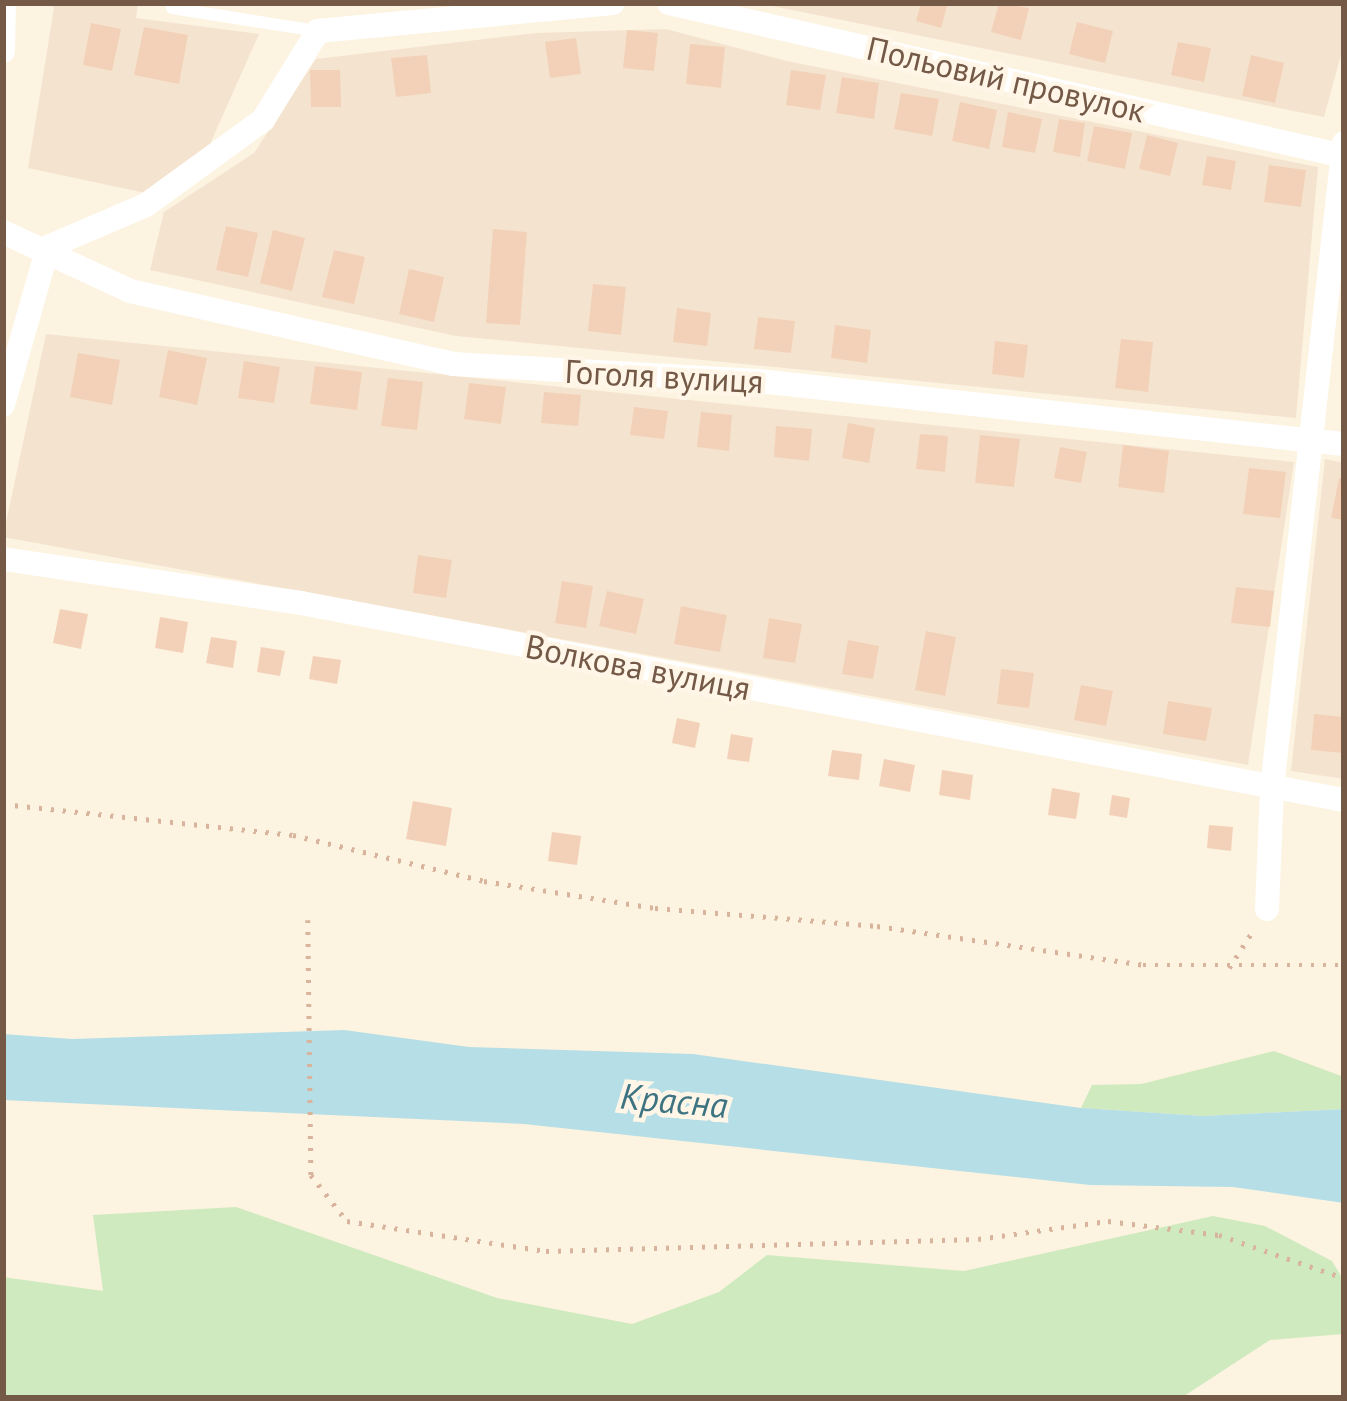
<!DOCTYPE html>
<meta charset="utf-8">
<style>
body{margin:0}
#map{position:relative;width:1347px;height:1401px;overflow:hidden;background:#fdf3e1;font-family:"PT Sans",sans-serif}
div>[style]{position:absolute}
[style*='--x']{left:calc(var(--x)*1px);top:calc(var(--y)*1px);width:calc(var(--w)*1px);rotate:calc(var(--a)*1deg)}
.residential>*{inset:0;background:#f4e4cf}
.green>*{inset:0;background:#d0eabf}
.water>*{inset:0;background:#b5dee6}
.building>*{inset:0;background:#f3d1b8}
.path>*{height:4.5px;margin-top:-2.25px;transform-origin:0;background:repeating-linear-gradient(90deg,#d7b49b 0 3px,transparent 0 12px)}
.service>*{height:12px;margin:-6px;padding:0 6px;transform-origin:6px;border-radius:6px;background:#fff}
.minor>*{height:24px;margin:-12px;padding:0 12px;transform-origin:12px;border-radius:12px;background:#fff}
span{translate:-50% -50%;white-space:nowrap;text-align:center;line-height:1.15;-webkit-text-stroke:9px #fff6e8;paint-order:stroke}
.street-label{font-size:33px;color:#745947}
.water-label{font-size:36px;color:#3e7482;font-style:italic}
.frame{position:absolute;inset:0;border:6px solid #745947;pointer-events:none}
</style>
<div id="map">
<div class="residential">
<div style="clip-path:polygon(48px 3px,138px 3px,136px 18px,259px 34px,210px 144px,150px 194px,28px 168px,54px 8px)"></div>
<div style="clip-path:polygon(757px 3px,1344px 3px,1344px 44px,1324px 117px)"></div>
<div style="clip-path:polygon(666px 29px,787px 61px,1318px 167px,1296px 418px,456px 336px,150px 270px,164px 212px,254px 153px,316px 59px,536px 33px)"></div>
<div style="clip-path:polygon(46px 334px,1294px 462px,1248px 765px,3px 537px)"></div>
<div style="clip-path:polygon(1325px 459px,1344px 463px,1344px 779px,1291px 771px)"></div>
</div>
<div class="green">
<div style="clip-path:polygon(1274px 1051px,1344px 1077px,1344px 1109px,1204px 1116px,1081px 1108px,1092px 1085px,1141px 1084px)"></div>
<div style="clip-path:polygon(236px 1207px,497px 1298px,632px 1324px,719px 1292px,767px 1255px,964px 1271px,1213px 1216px,1265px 1226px,1332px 1261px,1344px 1281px,1344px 1334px,1270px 1340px,1181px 1398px,3px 1398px,3px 1277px,103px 1291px,93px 1215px)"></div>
</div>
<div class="water">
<div style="clip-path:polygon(344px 1030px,469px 1047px,693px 1054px,1081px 1108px,1204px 1116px,1344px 1109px,1344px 1203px,1233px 1187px,1090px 1185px,524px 1124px,3px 1100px,3px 1034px,72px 1039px)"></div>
</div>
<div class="building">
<div style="clip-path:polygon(921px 3px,948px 3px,941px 28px,916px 21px)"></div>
<div style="clip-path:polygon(999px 3px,1029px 8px,1021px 40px,991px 32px)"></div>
<div style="clip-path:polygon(1077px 22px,1113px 31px,1105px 63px,1069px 54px)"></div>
<div style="clip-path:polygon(91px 23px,121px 29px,112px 71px,83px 65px)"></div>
<div style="clip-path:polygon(144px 27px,188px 35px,179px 84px,134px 75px)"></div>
<div style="clip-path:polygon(627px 30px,658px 33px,654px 71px,623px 68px)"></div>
<div style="clip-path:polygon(576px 38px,581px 74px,550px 78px,545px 42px)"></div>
<div style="clip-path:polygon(1178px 42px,1211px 48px,1204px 82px,1171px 75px)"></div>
<div style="clip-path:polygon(690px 44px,725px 47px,721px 88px,686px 84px)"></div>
<div style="clip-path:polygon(427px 55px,431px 93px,396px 97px,391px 58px)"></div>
<div style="clip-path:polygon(1251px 55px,1284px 63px,1275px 103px,1242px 96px)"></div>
<div style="clip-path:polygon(310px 70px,340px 70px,341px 107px,311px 107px)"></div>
<div style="clip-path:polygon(791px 70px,826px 75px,820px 110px,786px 105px)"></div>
<div style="clip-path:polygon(842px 77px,879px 83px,874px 119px,836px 113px)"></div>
<div style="clip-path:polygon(901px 93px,939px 99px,932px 136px,894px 129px)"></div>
<div style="clip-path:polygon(960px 102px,997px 110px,989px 149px,952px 141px)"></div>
<div style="clip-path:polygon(1008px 112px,1042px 119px,1035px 153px,1002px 147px)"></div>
<div style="clip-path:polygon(1059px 119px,1085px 123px,1080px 157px,1053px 152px)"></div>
<div style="clip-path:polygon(1094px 126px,1132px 133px,1125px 169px,1087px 161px)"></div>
<div style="clip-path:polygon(1147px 135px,1178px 143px,1170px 176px,1139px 169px)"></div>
<div style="clip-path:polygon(1207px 156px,1236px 161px,1231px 190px,1202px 185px)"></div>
<div style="clip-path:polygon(1269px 165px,1306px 170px,1301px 207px,1264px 202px)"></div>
<div style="clip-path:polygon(226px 226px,258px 233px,248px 277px,216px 270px)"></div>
<div style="clip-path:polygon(493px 229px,527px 232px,520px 325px,486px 323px)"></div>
<div style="clip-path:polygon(273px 230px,305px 238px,292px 291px,260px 283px)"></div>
<div style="clip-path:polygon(334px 250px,365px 257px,354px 304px,322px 297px)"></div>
<div style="clip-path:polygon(409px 269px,444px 277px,434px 322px,399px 314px)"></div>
<div style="clip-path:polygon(593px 284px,626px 287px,621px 335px,588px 331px)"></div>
<div style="clip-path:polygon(677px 308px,711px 313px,707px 346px,673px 342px)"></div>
<div style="clip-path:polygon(758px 317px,795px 321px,791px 353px,754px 349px)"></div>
<div style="clip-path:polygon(835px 325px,871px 330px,867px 363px,831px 358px)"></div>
<div style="clip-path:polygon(1121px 339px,1153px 342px,1148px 392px,1115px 388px)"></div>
<div style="clip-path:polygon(995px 341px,1028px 345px,1024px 378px,992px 374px)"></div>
<div style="clip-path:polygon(168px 350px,207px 358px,197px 405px,159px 397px)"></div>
<div style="clip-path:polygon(78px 353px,120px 360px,112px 405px,70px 397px)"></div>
<div style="clip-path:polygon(244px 361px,280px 367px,274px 403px,238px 398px)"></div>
<div style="clip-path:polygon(315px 366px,362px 372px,357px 410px,310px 404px)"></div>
<div style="clip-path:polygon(388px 378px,423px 382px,417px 430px,381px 426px)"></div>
<div style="clip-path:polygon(469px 383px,506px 387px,501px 424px,464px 419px)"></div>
<div style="clip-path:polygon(544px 392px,581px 395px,578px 426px,541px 423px)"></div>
<div style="clip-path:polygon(634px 407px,668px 411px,664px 439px,630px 435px)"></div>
<div style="clip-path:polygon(701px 412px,732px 415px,729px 451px,697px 447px)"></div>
<div style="clip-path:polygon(848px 423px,875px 428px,869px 463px,842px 458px)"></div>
<div style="clip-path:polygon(776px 426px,812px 429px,809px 461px,774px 457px)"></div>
<div style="clip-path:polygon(920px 434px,948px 436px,945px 472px,916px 469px)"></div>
<div style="clip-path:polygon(980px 435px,1020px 439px,1014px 487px,975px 483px)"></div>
<div style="clip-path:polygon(1123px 445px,1169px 451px,1164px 493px,1118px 487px)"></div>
<div style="clip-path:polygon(1060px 447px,1087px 452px,1081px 483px,1054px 478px)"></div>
<div style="clip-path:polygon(1249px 468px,1286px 472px,1280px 518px,1243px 514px)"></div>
<div style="clip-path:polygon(1339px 478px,1344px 480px,1344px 520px,1331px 518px)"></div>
<div style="clip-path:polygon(418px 555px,452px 560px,446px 598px,413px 593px)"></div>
<div style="clip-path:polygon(562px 581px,593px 586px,586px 628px,555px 623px)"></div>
<div style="clip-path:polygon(1236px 587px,1274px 591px,1270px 627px,1231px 623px)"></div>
<div style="clip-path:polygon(607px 591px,644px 599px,636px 634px,599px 626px)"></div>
<div style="clip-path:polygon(681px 606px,727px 615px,720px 652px,674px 644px)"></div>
<div style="clip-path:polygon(60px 609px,88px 614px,81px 649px,53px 643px)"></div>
<div style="clip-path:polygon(160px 617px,188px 622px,183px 653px,155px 648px)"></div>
<div style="clip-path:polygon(769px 618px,802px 624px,795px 663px,763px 658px)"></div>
<div style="clip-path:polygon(926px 631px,956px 637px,945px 696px,915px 690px)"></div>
<div style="clip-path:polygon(211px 637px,237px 641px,233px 668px,206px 663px)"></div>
<div style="clip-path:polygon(848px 640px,879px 646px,873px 679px,842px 674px)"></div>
<div style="clip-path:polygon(261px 647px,285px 651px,280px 676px,257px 672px)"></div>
<div style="clip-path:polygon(313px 656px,341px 660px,337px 684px,309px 679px)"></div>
<div style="clip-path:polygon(1001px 669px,1034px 673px,1029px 708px,997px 704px)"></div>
<div style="clip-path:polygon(1081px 685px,1113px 691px,1106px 726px,1074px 720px)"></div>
<div style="clip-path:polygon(1168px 701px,1212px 708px,1206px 741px,1163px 734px)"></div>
<div style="clip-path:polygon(1314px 714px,1344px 717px,1343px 753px,1311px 750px)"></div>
<div style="clip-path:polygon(677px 718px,700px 723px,695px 748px,672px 743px)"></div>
<div style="clip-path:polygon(731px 734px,753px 738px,749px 762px,727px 759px)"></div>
<div style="clip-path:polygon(832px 750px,862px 754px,859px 780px,828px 776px)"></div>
<div style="clip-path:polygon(884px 759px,915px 765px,910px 792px,879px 786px)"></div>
<div style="clip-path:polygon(942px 770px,973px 775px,970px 800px,939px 795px)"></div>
<div style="clip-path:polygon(1052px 788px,1080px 793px,1076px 819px,1048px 815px)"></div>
<div style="clip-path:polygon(1112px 795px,1130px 798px,1127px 818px,1109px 815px)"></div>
<div style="clip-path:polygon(413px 801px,452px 808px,446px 846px,406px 839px)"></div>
<div style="clip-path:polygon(1209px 825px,1233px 827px,1231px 851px,1207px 848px)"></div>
<div style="clip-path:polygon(552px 832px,581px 836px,577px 865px,548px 861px)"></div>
</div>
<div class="path">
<div style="--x:3;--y:804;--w:292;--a:6.1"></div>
<div style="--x:293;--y:835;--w:196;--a:13.5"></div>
<div style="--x:484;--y:881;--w:173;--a:9"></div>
<div style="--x:655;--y:908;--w:223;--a:4.6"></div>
<div style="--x:877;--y:926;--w:269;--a:8.3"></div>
<div style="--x:1143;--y:965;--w:201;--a:0"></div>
<div style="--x:308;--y:920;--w:255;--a:89.3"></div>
<div style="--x:311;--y:1175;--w:58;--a:52"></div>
<div style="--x:347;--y:1221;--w:201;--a:8.6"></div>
<div style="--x:546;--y:1251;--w:432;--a:-1.6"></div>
<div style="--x:978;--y:1239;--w:131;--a:-7.9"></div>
<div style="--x:1108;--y:1221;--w:112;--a:7.2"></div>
<div style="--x:1219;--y:1235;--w:132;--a:19"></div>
<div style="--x:1229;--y:968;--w:46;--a:-57.3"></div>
</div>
<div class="service">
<div style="--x:172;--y:8;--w:148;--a:9"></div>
</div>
<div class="minor">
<div style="--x:669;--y:3;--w:692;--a:12.77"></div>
<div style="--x:3;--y:51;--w:48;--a:-88.8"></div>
<div style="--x:3;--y:232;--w:140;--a:24.9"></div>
<div style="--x:130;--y:291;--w:331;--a:12.7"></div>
<div style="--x:453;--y:364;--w:306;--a:3.2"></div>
<div style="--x:759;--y:381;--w:588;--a:6.15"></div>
<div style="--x:3;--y:405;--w:164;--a:-74.1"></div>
<div style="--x:48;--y:247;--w:107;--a:-23.2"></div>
<div style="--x:146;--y:205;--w:145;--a:-36"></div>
<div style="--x:263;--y:120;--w:105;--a:-58.3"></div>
<div style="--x:318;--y:31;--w:296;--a:-5.4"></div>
<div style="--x:3;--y:559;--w:301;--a:8.4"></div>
<div style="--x:301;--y:603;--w:1061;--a:10.7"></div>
<div style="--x:1267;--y:909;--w:121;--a:-87.6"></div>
<div style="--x:1272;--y:788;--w:649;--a:-83.63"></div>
</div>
<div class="street-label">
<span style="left:1006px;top:79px;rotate:13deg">Польовий провулок</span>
<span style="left:664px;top:376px;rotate:3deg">Гоголя вулиця</span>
<span style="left:638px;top:667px;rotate:11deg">Волкова вулиця</span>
</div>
<div class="water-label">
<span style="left:674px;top:1100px;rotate:5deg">Красна</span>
</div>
<div class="frame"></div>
</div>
